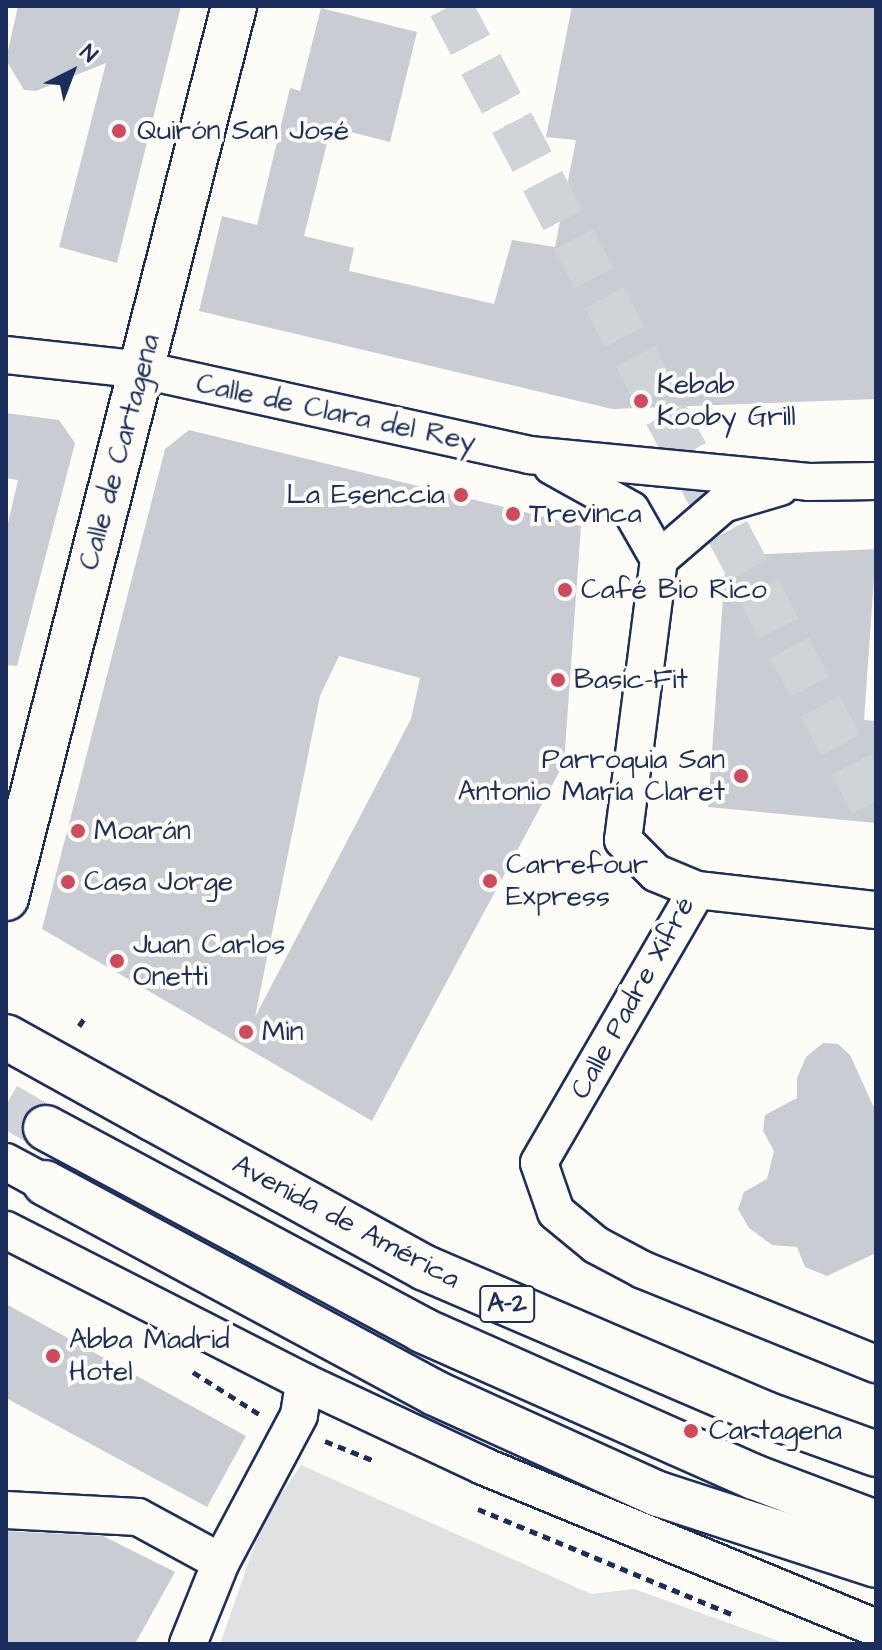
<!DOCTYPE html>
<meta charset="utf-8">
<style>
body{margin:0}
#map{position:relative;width:882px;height:1650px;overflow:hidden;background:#fdfcf7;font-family:"Architects Daughter",sans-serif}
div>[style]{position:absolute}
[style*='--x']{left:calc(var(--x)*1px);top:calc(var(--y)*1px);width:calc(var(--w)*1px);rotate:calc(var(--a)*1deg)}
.green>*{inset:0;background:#e0e1e3}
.building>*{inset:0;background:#c9ccd3}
.motorway-tunnel>*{height:44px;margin-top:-22px;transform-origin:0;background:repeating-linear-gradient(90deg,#d0d3d8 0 44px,transparent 0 66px)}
.path>*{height:5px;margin-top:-2.5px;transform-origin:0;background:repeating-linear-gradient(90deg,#1b2f5e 0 8px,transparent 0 14px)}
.roads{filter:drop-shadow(2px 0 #1b2f5e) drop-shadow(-2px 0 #1b2f5e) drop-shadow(0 2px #1b2f5e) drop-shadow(0 -2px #1b2f5e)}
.minor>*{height:36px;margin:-18px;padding:0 18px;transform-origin:18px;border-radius:18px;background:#fdfcf7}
.tertiary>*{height:44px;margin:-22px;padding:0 22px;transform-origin:22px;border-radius:22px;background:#fdfcf7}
.primary>*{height:44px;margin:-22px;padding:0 22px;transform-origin:22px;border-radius:22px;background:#fdfcf7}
.motorway>*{height:44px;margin:-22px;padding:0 22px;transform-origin:22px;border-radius:22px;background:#fdfcf7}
.dots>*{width:22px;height:22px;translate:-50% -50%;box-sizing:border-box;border:4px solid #fdfcf7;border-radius:50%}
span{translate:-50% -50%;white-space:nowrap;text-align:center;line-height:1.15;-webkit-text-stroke:8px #fdfcf7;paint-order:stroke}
.shield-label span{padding:2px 6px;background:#fdfcf7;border:2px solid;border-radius:6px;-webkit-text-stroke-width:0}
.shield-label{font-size:26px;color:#1b2f5e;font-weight:700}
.poi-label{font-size:28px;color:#1b2f5e}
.left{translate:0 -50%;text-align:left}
.right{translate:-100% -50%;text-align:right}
.street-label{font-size:28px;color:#1b2f5e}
.frame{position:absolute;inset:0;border:8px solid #1b2f5e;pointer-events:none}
.north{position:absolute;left:32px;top:32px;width:80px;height:80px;-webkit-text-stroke:6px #fdfcf7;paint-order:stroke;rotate:42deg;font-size:22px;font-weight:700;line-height:32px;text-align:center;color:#1b2f5e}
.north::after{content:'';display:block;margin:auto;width:28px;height:36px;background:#1b2f5e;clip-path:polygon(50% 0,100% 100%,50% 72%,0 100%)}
</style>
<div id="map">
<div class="green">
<div style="clip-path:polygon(301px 1465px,591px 1594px,634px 1589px,787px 1644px,220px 1644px,263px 1521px)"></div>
</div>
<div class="building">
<div style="clip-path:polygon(18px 6px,181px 6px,117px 263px,59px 247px,106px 63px,36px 91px,24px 90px,6px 60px)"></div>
<div style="clip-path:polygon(572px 6px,876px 6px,876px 399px,612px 409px,199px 311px,222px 216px,257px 225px,290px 88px,300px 91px,321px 8px,417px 32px,390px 142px,331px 127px,304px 236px,354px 248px,349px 271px,494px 304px,512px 240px,555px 247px,576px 140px,546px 137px)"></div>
<div style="clip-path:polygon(6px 413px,59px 420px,75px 443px,17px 666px,6px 665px,6px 532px,18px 480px,6px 478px)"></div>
<div style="clip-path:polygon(evenodd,189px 430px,581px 526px,564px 763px,372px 1121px,42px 929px,165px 449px,189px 430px,339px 656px,420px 678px,411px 719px,255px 1017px,320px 696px,339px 656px)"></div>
<div style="clip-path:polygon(876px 549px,864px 720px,876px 721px,876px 823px,708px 807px,726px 556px)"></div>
<div style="clip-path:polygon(823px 1043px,838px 1044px,850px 1055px,876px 1112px,876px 1253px,827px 1276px,805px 1267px,797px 1247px,772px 1245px,749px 1228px,738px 1209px,744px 1192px,767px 1179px,774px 1151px,763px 1131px,765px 1115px,797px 1098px,797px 1078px,806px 1057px)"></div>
<div style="clip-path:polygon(6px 1304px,246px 1436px,207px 1507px,6px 1398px)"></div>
<div style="clip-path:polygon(6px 1531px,103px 1536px,175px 1572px,135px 1644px,6px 1644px)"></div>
</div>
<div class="motorway-tunnel">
<div style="--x:450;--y:6;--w:912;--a:62.14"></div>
<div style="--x:6;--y:1105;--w:46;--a:29.9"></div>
</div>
<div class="path">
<div style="--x:79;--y:1026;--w:12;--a:-55"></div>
<div style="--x:193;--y:1372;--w:78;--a:32.5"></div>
<div style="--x:325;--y:1441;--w:54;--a:21.8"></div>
<div style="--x:478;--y:1509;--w:274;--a:22.5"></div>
</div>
<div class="roads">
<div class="minor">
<div style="--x:6;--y:355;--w:138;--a:6.2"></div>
<div style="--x:143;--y:370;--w:395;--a:12.4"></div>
<div style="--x:529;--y:455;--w:281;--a:5.5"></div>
<div style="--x:809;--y:482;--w:67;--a:-0.9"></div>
<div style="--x:552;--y:466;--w:90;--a:29.1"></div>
<div style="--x:631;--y:510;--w:56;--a:60.3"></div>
<div style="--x:780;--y:487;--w:59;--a:163.4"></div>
<div style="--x:723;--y:504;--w:84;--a:139.3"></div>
<div style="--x:659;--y:559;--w:283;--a:97.3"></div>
<div style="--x:623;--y:840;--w:47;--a:45"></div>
<div style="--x:656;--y:873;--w:44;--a:22.5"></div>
<div style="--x:697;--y:890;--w:180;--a:6.4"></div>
<div style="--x:697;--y:890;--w:315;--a:120.1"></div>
<div style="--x:539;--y:1163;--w:52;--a:70.9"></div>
<div style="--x:556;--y:1212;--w:52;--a:39.5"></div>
<div style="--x:596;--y:1245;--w:53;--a:28"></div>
<div style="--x:643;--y:1270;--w:251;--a:22"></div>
<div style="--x:6;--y:1162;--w:44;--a:28.3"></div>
<div style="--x:6;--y:1230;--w:335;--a:27"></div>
<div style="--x:304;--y:1382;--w:198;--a:25.1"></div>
<div style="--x:483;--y:1466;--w:425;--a:22.4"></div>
<div style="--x:6;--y:1510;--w:132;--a:3"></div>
<div style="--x:138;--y:1517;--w:94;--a:28.5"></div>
<div style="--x:188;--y:1644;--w:88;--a:-68.1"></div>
<div style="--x:221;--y:1562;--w:166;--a:-62"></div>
<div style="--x:299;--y:1415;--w:33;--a:-81"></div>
</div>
<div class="tertiary">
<div style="--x:6;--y:898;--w:921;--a:-75.66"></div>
</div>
<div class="primary">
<div style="--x:6;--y:1037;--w:169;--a:29"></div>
</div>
<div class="motorway">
<div style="--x:154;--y:1119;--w:309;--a:28.8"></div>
<div style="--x:425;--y:1268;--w:370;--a:23.2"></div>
<div style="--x:765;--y:1414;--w:118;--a:19.8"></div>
<div style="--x:46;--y:1128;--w:427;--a:28.2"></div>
<div style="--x:422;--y:1330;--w:363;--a:23.9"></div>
<div style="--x:754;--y:1477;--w:130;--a:20.7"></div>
<div style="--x:45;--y:1183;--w:443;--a:28.3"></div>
<div style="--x:435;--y:1393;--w:245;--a:24.4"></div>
<div style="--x:658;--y:1494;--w:229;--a:18"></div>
</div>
</div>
<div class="dots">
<div style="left:119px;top:131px;background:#d1495b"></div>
<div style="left:641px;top:401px;background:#d1495b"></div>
<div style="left:461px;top:495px;background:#d1495b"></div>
<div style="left:513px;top:514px;background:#d1495b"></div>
<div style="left:565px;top:590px;background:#d1495b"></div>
<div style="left:558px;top:680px;background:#d1495b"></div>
<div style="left:741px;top:776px;background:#d1495b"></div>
<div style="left:78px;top:831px;background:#d1495b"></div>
<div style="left:490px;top:881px;background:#d1495b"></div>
<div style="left:68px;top:882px;background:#d1495b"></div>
<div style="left:117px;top:961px;background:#d1495b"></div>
<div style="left:246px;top:1032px;background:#d1495b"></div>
<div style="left:53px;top:1356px;background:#d1495b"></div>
<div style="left:691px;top:1431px;background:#d1495b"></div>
</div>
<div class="shield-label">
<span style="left:507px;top:1304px">A-2</span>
</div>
<div class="poi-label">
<span class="left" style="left:137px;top:131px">Quirón San José</span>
<span class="left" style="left:657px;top:401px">Kebab<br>Kooby Grill</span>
<span class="right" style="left:445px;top:495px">La Esenccia</span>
<span class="left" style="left:529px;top:514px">Trevinca</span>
<span class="left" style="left:581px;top:590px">Café Bio Rico</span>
<span class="left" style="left:574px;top:680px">Basic-Fit</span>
<span class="right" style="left:725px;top:776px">Parroquia San<br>Antonio María Claret</span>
<span class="left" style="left:94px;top:831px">Moarán</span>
<span class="left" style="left:506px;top:881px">Carrefour<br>Express</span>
<span class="left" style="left:84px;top:882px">Casa Jorge</span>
<span class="left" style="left:133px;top:961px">Juan Carlos<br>Onetti</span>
<span class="left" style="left:262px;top:1032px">Min</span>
<span class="left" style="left:69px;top:1356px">Abba Madrid<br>Hotel</span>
<span class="left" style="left:709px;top:1431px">Cartagena</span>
</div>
<div class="street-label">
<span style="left:336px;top:413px;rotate:12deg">Calle de Clara del Rey</span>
<span style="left:120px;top:452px;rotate:-75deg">Calle de Cartagena</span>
<span style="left:633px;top:998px;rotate:-61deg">Calle Padre Xifré</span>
<span style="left:346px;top:1222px;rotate:28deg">Avenida de América</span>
</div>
<div class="frame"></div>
<div class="north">N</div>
</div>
